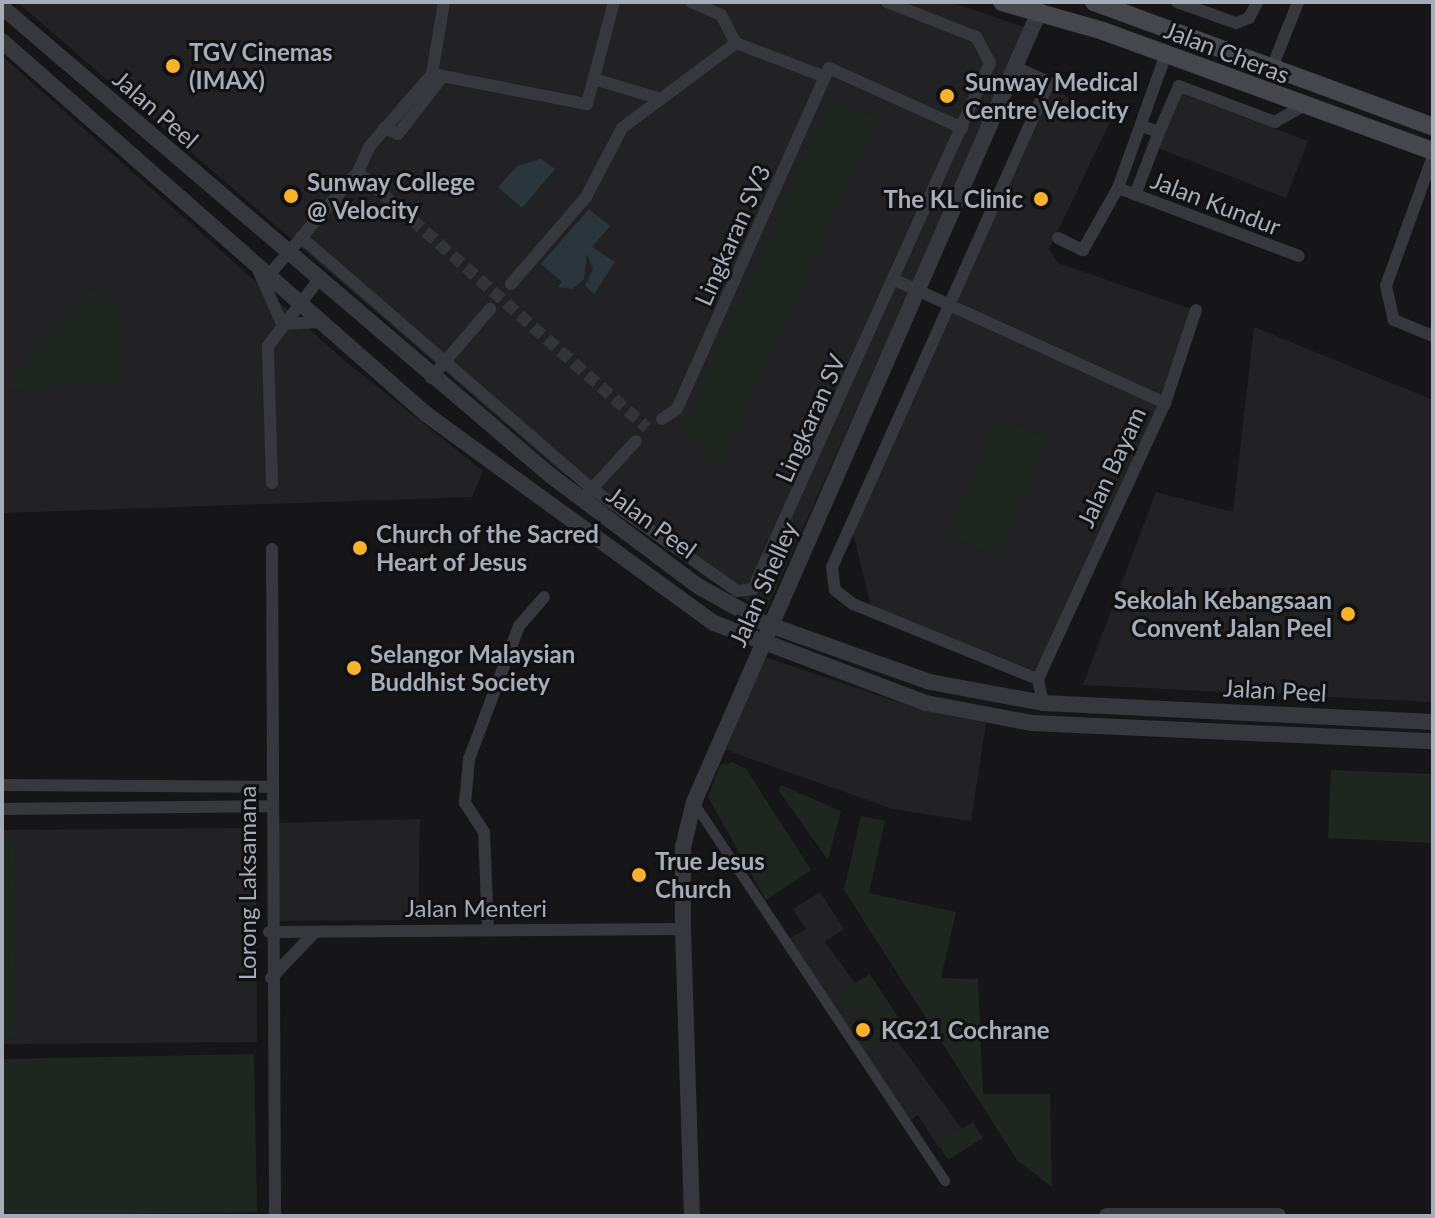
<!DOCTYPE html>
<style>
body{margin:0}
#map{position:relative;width:1435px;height:1218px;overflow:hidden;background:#161618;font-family:Lato,sans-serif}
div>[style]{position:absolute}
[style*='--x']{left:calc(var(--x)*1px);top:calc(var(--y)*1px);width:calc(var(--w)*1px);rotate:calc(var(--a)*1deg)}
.built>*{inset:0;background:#222225}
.green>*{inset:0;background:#1e261f}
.water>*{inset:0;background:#2b353c}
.minor-tunnel>*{height:12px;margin-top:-6px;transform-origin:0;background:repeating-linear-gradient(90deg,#333438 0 12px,transparent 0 18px)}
.pedestrian>*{height:10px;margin:-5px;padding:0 5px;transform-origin:5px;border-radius:5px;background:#37383d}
.minor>*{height:12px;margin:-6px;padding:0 6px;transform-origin:6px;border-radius:6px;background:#37383d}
.tertiary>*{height:16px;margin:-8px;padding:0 8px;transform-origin:8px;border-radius:8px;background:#37383d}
.secondary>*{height:18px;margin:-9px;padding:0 9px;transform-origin:9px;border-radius:9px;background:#45474d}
.dots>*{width:22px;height:22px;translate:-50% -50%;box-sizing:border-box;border:4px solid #111113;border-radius:50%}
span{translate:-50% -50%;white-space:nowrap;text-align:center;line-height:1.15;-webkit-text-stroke:6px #111113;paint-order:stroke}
.poi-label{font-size:24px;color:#a7adb8;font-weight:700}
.left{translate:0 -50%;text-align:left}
.right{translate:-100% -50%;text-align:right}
.street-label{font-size:24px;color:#a7adb8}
.frame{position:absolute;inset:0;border:4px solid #a7adb8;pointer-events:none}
</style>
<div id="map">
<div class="built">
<div style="clip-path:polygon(17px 2px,950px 2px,1027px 28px,765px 613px,561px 472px)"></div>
<div style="clip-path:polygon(2px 56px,345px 361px,483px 471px,472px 497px,2px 513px)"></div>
<div style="clip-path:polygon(1052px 88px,1111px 120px,1049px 249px,1058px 263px,1191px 309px,1163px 396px,956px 301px)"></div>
<div style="clip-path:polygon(1172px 90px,1308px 141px,1286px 198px,1150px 145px)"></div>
<div style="clip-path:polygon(950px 310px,1159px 405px,1036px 671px,871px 606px,853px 533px)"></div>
<div style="clip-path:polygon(1254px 327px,1433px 400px,1433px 702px,1083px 685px,1156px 492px,1233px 512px)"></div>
<div style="clip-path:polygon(765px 657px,922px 710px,986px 723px,971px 821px,893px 809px,726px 750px)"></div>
<div style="clip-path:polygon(420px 819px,418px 920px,278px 921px,277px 823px)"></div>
<div style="clip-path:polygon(256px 828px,257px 1042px,2px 1044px,2px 830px)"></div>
<div style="clip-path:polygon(820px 892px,844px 929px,825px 942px,964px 1132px,939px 1148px,918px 1115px,902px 1125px,787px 940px,806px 929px,793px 909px)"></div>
</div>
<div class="green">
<div style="clip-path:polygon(831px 100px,877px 119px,720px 465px,680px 432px)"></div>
<div style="clip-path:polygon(93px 289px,118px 310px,124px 383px,4px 388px)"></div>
<div style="clip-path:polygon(998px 418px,1048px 439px,998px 556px,948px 534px)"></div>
<div style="clip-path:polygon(732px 762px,746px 769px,811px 870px,766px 900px,708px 797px,720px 765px)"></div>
<div style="clip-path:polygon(1331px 770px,1433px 774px,1433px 843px,1328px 838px)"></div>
<div style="clip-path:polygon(781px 785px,841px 811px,828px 860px,779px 791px)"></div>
<div style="clip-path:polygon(861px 816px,885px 821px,869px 893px,956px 912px,941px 978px,978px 979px,983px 1094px,1050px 1094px,1052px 1187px,1017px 1160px,844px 890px)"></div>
<div style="clip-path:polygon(2px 835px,15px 835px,16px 1037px,2px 1037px)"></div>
<div style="clip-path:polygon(870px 974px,902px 1023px,866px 1046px,855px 1029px,867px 1020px,857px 1005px,845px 1012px,834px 996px)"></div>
<div style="clip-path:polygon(254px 1054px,257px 1212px,2px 1216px,2px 1059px)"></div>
<div style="clip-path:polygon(973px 1122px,983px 1138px,948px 1160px,938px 1143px)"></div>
</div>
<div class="water">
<div style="clip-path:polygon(541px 159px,555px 169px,522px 208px,498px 187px,517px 166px)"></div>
<div style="clip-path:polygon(589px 209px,610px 226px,592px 247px,615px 262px,594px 294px,585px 286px,593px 269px,587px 254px,584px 279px,572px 289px,558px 287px,562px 282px,541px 264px)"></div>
</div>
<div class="minor-tunnel">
<div style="--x:351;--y:179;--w:10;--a:-45"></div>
<div style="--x:358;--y:172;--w:386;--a:41.5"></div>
</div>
<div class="pedestrian">
<div style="--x:694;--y:803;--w:454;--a:56.4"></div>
</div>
<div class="minor">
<div style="--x:691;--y:2;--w:33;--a:23"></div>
<div style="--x:721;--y:15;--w:32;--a:62"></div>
<div style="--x:736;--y:43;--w:95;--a:20.9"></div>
<div style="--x:1177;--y:2;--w:63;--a:19.6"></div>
<div style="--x:1236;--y:23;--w:14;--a:-21"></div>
<div style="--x:1249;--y:18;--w:18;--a:-63"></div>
<div style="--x:1015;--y:67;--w:37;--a:24"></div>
<div style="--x:1049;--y:82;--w:531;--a:114.1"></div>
<div style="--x:832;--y:567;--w:23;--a:83"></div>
<div style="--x:835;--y:590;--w:23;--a:38"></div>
<div style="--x:853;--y:604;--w:200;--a:22.1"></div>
<div style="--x:1271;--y:70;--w:73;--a:-68.3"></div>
<div style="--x:432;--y:74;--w:158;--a:11"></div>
<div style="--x:587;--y:104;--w:106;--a:-75.2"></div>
<div style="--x:594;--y:79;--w:70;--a:16.6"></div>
<div style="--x:1141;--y:126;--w:19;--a:18"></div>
<div style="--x:1159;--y:132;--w:50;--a:-66.5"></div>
<div style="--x:1179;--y:86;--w:103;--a:20.6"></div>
<div style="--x:1275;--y:122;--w:32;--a:-30"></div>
<div style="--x:384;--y:128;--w:15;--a:23"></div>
<div style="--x:398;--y:134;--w:73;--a:-52.2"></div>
<div style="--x:1433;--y:156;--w:138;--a:109.9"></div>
<div style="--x:1386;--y:286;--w:35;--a:77"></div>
<div style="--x:1394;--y:320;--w:42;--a:22.3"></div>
<div style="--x:358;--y:172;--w:27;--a:-66"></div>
<div style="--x:369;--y:147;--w:96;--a:-49.2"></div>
<div style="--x:432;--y:74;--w:73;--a:-80.5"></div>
<div style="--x:1118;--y:188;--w:193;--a:20.6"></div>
<div style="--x:1135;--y:195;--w:67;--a:-69.1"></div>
<div style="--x:301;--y:237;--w:385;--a:40.9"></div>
<div style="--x:592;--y:489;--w:177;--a:35.1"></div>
<div style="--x:737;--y:591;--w:16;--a:-7"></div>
<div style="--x:753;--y:589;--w:577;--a:-65.75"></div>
<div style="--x:990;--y:63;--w:30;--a:-118"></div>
<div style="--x:976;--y:37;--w:96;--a:-158.5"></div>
<div style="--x:1058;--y:238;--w:28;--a:26"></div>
<div style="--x:1083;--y:250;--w:71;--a:-60.6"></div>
<div style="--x:1118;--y:188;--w:142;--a:-70.3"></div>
<div style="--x:259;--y:272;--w:57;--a:66.1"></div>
<div style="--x:269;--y:275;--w:121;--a:-49.3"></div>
<div style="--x:895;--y:280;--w:297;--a:24.5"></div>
<div style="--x:511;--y:284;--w:115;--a:-49.2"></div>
<div style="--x:586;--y:197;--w:78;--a:-62.4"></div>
<div style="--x:622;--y:128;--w:142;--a:-36.7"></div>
<div style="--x:282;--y:324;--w:39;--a:-3"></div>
<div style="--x:431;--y:378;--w:91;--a:-49.5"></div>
<div style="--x:662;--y:419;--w:18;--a:-34"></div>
<div style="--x:677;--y:409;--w:373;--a:-66"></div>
<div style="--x:829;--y:68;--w:146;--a:24.3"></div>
<div style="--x:272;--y:483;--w:137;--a:-91.7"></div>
<div style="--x:268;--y:346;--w:81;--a:-52.6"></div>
<div style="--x:587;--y:494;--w:72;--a:-47.2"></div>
<div style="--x:272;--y:549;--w:667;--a:89.74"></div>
<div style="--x:1043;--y:703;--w:25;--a:-102"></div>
<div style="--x:1038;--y:679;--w:304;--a:-65.3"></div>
<div style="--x:1165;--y:403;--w:98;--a:-71.6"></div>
<div style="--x:2;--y:785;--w:266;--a:0.4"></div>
<div style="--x:2;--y:809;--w:267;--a:-0.6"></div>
<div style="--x:488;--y:930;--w:98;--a:-92.3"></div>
<div style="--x:484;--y:832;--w:35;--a:-123"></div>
<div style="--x:465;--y:803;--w:44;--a:-84.8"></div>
<div style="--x:469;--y:759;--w:142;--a:-69.4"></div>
<div style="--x:519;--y:626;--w:38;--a:-49"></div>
<div style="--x:269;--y:932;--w:414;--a:-0.4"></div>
<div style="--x:271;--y:978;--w:64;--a:-46.3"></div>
</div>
<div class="tertiary">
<div style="--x:2;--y:7;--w:721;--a:40.5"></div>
<div style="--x:550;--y:475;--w:185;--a:36.9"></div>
<div style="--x:698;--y:586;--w:76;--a:29.3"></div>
<div style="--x:764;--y:623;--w:176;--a:19.6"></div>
<div style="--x:930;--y:682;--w:115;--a:10.5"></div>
<div style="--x:1043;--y:703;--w:390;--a:2.8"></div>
<div style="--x:2;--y:41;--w:565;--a:41.34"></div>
<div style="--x:426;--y:414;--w:356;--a:36"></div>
<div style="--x:714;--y:623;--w:227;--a:20.7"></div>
<div style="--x:926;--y:703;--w:108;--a:10.7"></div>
<div style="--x:1032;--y:723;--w:401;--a:2.6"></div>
<div style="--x:692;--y:1216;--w:287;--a:-91.8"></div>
<div style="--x:683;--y:929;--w:82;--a:-90"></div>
<div style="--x:683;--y:847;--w:46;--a:-76.3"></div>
<div style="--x:694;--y:802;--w:862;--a:-66.41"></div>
<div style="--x:1107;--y:1216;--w:171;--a:0"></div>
</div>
<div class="secondary">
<div style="--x:1002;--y:2;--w:105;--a:16"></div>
<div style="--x:1103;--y:31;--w:351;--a:20"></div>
<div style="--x:1094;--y:2;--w:361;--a:20.2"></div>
</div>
<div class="dots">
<div style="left:173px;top:66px;background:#f9b22c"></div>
<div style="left:947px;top:96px;background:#f9b22c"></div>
<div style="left:291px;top:196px;background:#f9b22c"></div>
<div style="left:1041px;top:199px;background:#f9b22c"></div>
<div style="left:360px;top:548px;background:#f9b22c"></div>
<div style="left:1348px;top:614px;background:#f9b22c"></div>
<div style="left:354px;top:668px;background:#f9b22c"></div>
<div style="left:639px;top:875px;background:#f9b22c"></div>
<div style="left:863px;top:1030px;background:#f9b22c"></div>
</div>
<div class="poi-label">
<span class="left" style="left:189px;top:66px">TGV Cinemas<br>(IMAX)</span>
<span class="left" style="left:965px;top:96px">Sunway Medical<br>Centre Velocity</span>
<span class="left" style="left:307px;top:196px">Sunway College<br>@ Velocity</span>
<span class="right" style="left:1023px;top:199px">The KL Clinic</span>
<span class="left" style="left:376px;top:548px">Church of the Sacred<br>Heart of Jesus</span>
<span class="right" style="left:1332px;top:614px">Sekolah Kebangsaan<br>Convent Jalan Peel</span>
<span class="left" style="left:370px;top:668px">Selangor Malaysian<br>Buddhist Society</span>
<span class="left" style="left:655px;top:875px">True Jesus<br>Church</span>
<span class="left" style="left:881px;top:1030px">KG21 Cochrane</span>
</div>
<div class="street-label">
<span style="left:1227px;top:52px;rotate:21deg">Jalan Cheras</span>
<span style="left:156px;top:109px;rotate:41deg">Jalan Peel</span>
<span style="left:1216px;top:203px;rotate:21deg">Jalan Kundur</span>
<span style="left:732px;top:235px;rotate:-66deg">Lingkaran SV3</span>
<span style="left:810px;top:418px;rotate:-66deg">Lingkaran SV</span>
<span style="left:1111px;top:467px;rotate:-65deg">Jalan Bayam</span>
<span style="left:652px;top:522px;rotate:36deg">Jalan Peel</span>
<span style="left:763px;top:584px;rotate:-66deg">Jalan Shelley</span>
<span style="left:1275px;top:690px;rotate:3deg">Jalan Peel</span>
<span style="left:247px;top:883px;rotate:-90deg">Lorong Laksamana</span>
<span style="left:476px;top:908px">Jalan Menteri</span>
</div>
<div class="frame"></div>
</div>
